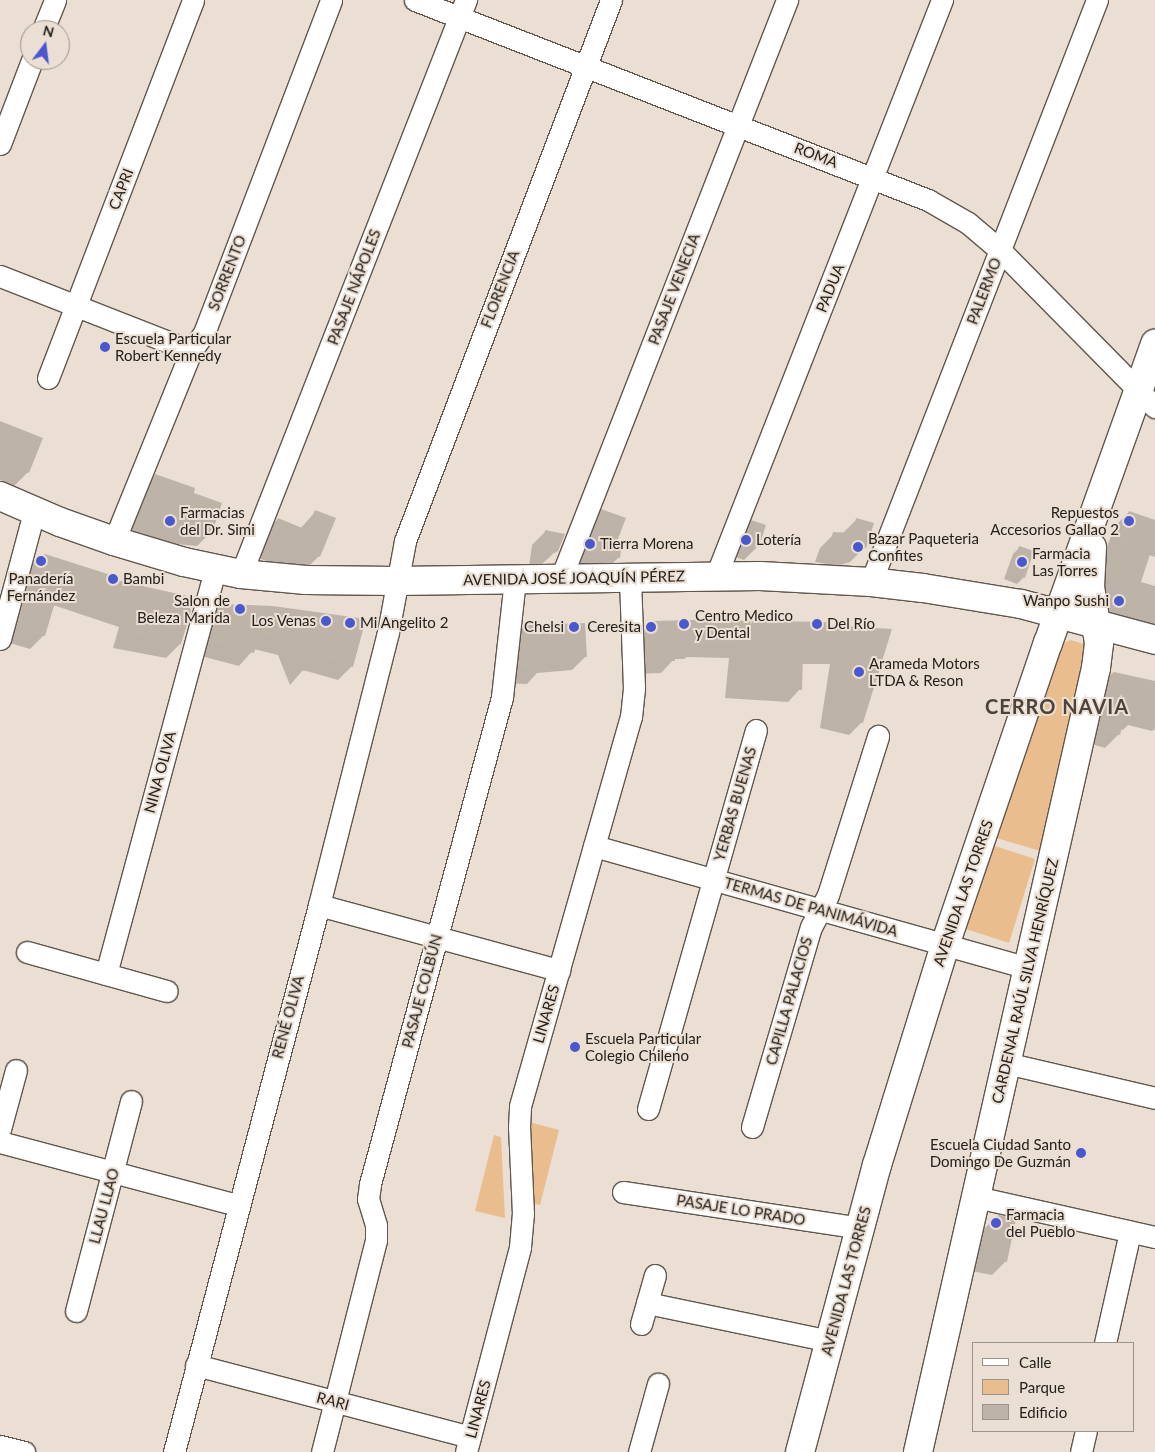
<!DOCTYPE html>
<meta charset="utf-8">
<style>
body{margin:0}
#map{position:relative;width:1155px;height:1452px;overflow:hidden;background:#ebdfd3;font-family:Lato,sans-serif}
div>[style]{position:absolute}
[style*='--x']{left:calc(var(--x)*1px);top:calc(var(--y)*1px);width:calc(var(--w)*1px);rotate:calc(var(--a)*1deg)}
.green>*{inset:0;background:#eabd8e}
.shadow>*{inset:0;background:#0003}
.building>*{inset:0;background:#beb3a7}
.roads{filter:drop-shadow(1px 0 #61574d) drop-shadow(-1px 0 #61574d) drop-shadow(0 1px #61574d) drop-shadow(0 -1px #61574d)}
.minor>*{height:21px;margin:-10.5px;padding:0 10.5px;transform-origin:10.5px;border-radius:10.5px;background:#fff}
.major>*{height:28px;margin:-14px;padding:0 14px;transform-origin:14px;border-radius:14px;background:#fff}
.dots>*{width:14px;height:14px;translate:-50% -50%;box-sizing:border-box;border:2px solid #ebdfd3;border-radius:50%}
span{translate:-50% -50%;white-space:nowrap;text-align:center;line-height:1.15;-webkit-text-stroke:4px #ebdfd3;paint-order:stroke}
.street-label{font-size:15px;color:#25211d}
.poi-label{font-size:15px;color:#25211d}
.left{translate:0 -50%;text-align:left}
.right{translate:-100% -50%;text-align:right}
.district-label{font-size:20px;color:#4d433a;font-weight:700;letter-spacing:1px}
.legend{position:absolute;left:972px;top:1342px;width:162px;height:90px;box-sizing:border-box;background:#ebdfd3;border:1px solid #9c938a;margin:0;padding:6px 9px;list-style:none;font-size:15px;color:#25211d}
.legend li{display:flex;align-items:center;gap:10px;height:25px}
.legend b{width:25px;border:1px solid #9c938a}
.north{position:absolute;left:20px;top:20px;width:50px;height:50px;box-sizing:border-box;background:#ebdfd3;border:1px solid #9c938a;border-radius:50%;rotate:15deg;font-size:14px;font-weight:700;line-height:20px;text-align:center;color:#25211d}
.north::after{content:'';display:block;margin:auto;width:18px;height:22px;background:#4b57cd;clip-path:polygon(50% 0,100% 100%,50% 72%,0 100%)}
</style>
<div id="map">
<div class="green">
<div style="clip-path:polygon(1071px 640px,1084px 644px,1084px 664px,1040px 851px,990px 836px,1057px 646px)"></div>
<div style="clip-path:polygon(989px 844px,1035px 859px,1009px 943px,963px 928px)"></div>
<div style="clip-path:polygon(529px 1122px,559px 1130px,540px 1205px,533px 1203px)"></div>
<div style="clip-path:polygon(494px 1135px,501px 1137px,505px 1218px,475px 1211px)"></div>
</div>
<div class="shadow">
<div style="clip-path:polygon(0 423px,28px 472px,14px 486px,0 480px)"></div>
<div style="clip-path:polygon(155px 476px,192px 494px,211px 532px,197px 546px,166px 543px,126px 530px,141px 490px)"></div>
<div style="clip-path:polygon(316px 511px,319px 556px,305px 570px,287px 563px,282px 567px,261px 559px,256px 551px,264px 533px,278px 519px,300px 529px)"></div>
<div style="clip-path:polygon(602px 511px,619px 557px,605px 571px,572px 566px,588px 525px)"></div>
<div style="clip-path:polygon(1129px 512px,1155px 522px,1155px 557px,1149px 555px,1140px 583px,1155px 588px,1155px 632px,1102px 617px,1107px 598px,1093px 594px,1093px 582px,1115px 526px)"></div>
<div style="clip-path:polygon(857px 519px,865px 547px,850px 562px,837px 566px,815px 562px,820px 548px,834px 534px,843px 533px)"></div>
<div style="clip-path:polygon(752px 522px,758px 546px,744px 560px,730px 555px,738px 536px)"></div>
<div style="clip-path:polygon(546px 531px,557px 550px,540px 566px,529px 567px,532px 545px)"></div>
<div style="clip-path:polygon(1020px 547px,1024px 577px,1017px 584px,1004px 579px,1013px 554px)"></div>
<div style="clip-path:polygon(35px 562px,115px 581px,189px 611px,180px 644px,166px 658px,113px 648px,119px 627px,53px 605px,44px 635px,30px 649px,3px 641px,20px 576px)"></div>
<div style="clip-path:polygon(220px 605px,352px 666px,338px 680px,303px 670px,290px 685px,278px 655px,254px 649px,239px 666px,197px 655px,206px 619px)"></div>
<div style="clip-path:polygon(652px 622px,825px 626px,890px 630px,862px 722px,849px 735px,820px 728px,830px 664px,801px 664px,800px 689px,788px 702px,725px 698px,729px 658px,687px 657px,684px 659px,674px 659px,661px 673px,634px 674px,639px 635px)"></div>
<div style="clip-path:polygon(523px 628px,586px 656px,572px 670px,537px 673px,527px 684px,504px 683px,509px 642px)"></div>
<div style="clip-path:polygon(1111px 676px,1155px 683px,1155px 729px,1152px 731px,1128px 725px,1123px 730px,1120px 729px,1119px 734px,1105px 748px,1085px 742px,1097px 691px)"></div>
<div style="clip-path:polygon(993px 1220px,1006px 1261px,992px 1275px,971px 1271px,979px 1234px)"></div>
</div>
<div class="building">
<div style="clip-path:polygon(0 421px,43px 438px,29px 473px,0 461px)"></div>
<div style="clip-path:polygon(155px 474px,195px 488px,194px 493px,222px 503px,212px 533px,180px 530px,139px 516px)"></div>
<div style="clip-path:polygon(601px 509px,626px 518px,616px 544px,622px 545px,620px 558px,585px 552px)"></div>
<div style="clip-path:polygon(315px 510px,336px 518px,320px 557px,300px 549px,298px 554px,275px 545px,269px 537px,278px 518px,307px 530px)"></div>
<div style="clip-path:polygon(1129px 511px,1155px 520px,1155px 539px,1141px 582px,1155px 586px,1155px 614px,1115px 603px,1120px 584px,1106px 580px,1107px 567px)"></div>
<div style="clip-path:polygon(856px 518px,874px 523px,866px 548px,852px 552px,828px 548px,833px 532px,853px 533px)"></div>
<div style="clip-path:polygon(751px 520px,766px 525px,759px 547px,743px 542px)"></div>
<div style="clip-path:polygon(545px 530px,565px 534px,558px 551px,555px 553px,542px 553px)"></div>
<div style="clip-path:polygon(1019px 546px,1034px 551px,1025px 578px,1010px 572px)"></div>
<div style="clip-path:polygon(45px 554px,117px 577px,116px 580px,187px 596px,191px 611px,181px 644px,127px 634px,132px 614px,59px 589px,45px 636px,16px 627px,34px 561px)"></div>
<div style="clip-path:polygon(220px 604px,273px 606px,359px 618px,363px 630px,353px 667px,307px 653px,304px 672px,292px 642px,259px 633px,254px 653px,210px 641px)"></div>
<div style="clip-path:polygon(691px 620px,827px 622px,826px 625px,892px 629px,863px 723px,832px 715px,842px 652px,803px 651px,802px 690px,737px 686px,741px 645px,698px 644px,698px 647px,675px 647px,675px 661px,647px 662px,645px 629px,652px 621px)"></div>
<div style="clip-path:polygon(585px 623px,587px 657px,542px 660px,542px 670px,518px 669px,522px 627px,525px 625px)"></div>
<div style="clip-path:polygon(1114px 672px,1155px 681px,1155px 715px,1139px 710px,1138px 716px,1126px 713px,1120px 735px,1098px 729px,1110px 675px)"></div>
<div style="clip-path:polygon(999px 1215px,1016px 1219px,1007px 1262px,984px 1257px,992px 1219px)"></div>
</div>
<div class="roads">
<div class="minor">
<div style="--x:415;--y:0;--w:551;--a:21.3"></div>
<div style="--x:928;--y:200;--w:46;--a:29.9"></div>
<div style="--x:968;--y:223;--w:42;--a:40.2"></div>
<div style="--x:1000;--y:250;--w:221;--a:45.4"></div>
<div style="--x:43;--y:30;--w:32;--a:-68"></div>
<div style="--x:0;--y:144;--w:90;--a:-69.1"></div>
<div style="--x:0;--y:276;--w:205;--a:21.4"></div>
<div style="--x:48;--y:378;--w:405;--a:-69"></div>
<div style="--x:114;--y:541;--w:205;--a:-67.9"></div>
<div style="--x:191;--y:351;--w:22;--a:-54"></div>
<div style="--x:204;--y:333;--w:356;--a:-69.1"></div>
<div style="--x:241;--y:574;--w:617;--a:-68.6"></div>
<div style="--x:716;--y:576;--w:619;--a:-68.58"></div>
<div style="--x:561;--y:578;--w:621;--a:-68.64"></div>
<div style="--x:871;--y:582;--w:624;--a:-68.78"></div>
<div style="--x:0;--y:639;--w:131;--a:-75"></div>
<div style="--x:594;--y:846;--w:451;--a:15.7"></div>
<div style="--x:319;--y:905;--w:249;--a:15.2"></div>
<div style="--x:27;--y:952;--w:145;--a:15.6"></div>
<div style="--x:106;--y:974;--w:419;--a:-74.9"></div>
<div style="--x:1006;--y:1063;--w:153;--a:13.2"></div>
<div style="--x:648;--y:1109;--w:394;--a:-74.1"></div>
<div style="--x:752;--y:1127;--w:209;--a:-73.6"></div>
<div style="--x:811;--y:927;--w:36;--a:-62"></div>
<div style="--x:828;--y:895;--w:167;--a:-72.5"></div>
<div style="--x:0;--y:1129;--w:61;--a:-74.8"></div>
<div style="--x:0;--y:1142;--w:245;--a:14.9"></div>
<div style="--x:623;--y:1192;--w:240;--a:8.6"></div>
<div style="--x:976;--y:1197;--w:183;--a:12.6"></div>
<div style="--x:655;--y:1275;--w:29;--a:106"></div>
<div style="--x:647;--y:1303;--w:187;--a:11.7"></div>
<div style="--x:76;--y:1311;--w:217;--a:-75.3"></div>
<div style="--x:641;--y:1324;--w:22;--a:-74"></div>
<div style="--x:1105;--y:1343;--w:114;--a:-77.3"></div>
<div style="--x:196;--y:1365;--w:283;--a:14.7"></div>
<div style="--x:0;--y:1446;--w:25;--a:14"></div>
<div style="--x:174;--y:1452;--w:566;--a:-75.15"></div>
<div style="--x:319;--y:905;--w:282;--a:-75.8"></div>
<div style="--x:388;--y:632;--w:93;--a:-79.4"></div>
<div style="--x:405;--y:541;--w:579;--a:-69.15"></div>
<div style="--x:322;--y:1452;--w:219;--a:-75.7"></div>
<div style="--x:376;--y:1240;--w:15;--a:-90"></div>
<div style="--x:376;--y:1225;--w:27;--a:-107"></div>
<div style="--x:368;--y:1199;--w:15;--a:-82"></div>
<div style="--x:370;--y:1184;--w:505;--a:-74.83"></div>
<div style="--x:502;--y:697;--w:119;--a:-83.7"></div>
<div style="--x:466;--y:1452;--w:212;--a:-75.2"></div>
<div style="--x:520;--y:1247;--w:33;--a:-85"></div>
<div style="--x:523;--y:1214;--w:87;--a:-92.6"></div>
<div style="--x:519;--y:1127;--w:21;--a:-87"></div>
<div style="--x:520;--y:1106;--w:405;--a:-74.1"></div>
<div style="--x:631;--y:717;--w:29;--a:-84"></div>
<div style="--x:634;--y:688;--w:111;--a:-92.1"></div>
<div style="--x:639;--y:1452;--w:71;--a:-74.4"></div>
<div style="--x:1081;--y:1452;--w:22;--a:-77"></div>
</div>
<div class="major">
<div style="--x:0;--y:496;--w:65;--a:23.4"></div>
<div style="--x:60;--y:522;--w:57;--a:19.4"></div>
<div style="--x:114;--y:541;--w:73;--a:16.7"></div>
<div style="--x:184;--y:562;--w:58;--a:11.9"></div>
<div style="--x:241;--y:574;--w:65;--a:5.3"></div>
<div style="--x:306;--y:580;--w:90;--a:0.6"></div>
<div style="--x:396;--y:581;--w:364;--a:-0.8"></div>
<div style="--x:760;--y:576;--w:111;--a:3.1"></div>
<div style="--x:871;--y:582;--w:52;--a:6.6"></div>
<div style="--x:923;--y:588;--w:99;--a:9.3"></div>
<div style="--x:1021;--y:604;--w:139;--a:15"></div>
<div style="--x:800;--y:1452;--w:297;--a:-75"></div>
<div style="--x:877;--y:1165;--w:230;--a:-72.8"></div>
<div style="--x:945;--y:945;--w:319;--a:-71.2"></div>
<div style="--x:1048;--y:643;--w:318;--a:-70.3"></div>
<div style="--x:918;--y:1452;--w:804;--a:-77.21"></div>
<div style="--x:1096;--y:668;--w:25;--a:-83"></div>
<div style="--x:1099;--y:643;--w:57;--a:-99.1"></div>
<div style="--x:1090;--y:587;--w:40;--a:-87.1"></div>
</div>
</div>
<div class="dots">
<div style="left:105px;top:347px;background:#4b57cd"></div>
<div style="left:170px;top:521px;background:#4b57cd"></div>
<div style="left:1129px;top:521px;background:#4b57cd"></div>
<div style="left:746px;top:540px;background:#4b57cd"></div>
<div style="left:590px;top:544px;background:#4b57cd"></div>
<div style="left:858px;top:547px;background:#4b57cd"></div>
<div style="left:41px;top:561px;background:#4b57cd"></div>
<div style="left:1022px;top:562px;background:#4b57cd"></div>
<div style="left:113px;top:579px;background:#4b57cd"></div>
<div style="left:1119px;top:601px;background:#4b57cd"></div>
<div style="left:240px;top:609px;background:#4b57cd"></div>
<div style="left:326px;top:621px;background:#4b57cd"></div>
<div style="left:350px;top:623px;background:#4b57cd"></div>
<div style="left:684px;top:624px;background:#4b57cd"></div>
<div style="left:817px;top:624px;background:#4b57cd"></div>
<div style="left:574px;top:627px;background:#4b57cd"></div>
<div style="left:651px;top:627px;background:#4b57cd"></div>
<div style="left:859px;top:672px;background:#4b57cd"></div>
<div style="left:575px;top:1047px;background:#4b57cd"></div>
<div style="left:1081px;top:1153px;background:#4b57cd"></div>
<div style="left:996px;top:1223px;background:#4b57cd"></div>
</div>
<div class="street-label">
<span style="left:816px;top:155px;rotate:21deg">ROMA</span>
<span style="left:121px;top:189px;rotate:-69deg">CAPRI</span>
<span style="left:227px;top:273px;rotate:-69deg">SORRENTO</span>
<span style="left:354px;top:287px;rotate:-69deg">PASAJE NÁPOLES</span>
<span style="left:830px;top:288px;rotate:-68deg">PADUA</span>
<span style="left:500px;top:289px;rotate:-69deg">FLORENCIA</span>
<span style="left:674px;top:289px;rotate:-69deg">PASAJE VENECIA</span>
<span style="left:984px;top:291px;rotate:-69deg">PALERMO</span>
<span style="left:574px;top:578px;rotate:-1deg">AVENIDA JOSÉ JOAQUÍN PÉREZ</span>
<span style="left:160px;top:772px;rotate:-75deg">NINA OLIVA</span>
<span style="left:735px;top:804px;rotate:-74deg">YERBAS BUENAS</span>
<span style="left:963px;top:893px;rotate:-71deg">AVENIDA LAS TORRES</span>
<span style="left:811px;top:907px;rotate:16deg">TERMAS DE PANIMÁVIDA</span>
<span style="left:1025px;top:981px;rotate:-77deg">CARDENAL RAÚL SILVA HENRÍQUEZ</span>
<span style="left:422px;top:991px;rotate:-75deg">PASAJE COLBÚN</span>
<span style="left:789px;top:1001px;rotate:-74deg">CAPILLA PALACIOS</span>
<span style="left:546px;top:1014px;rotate:-74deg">LINARES</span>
<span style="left:288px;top:1017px;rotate:-75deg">RENÉ OLIVA</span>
<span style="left:104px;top:1206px;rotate:-75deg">LLAU LLAO</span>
<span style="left:741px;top:1210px;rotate:9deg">PASAJE LO PRADO</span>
<span style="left:846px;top:1281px;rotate:-75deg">AVENIDA LAS TORRES</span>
<span style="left:333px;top:1401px;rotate:15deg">RARI</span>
<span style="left:478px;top:1409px;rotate:-75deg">LINARES</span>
</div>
<div class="poi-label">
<span class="left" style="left:115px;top:347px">Escuela Particular<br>Robert Kennedy</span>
<span class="left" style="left:180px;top:521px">Farmacias<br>del Dr. Simi</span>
<span class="right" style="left:1119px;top:521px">Repuestos<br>Accesorios Gallao 2</span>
<span class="left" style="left:868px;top:547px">Bazar Paqueteria<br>Confites</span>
<span class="left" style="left:756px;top:540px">Lotería</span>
<span class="left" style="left:600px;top:544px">Tierra Morena</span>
<span class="left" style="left:1032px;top:562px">Farmacia<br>Las Torres</span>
<span style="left:41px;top:587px">Panadería<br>Fernández</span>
<span class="left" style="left:123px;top:579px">Bambi</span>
<span class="right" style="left:230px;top:609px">Salon de<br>Beleza Marida</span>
<span class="right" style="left:1109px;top:601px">Wanpo Sushi</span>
<span class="left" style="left:695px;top:624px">Centro Medico<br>y Dental</span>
<span class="right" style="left:316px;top:621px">Los Venas</span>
<span class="left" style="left:360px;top:623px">Mi Angelito 2</span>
<span class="left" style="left:827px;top:624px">Del Río</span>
<span class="right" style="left:564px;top:627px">Chelsi</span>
<span class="right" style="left:641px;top:627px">Ceresita</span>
<span class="left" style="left:869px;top:672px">Arameda Motors<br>LTDA &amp; Reson</span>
<span class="left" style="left:585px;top:1047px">Escuela Particular<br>Colegio Chileno</span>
<span class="right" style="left:1071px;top:1153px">Escuela Ciudad Santo<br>Domingo De Guzmán</span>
<span class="left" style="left:1006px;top:1223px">Farmacia<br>del Pueblo</span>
</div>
<div class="district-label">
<span style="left:1057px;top:706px">CERRO NAVIA</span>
</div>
<ul class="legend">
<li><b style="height:6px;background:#fff"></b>Calle</li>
<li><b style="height:14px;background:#eabd8e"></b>Parque</li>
<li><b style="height:14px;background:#beb3a7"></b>Edificio</li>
</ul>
<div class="north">N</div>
</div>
